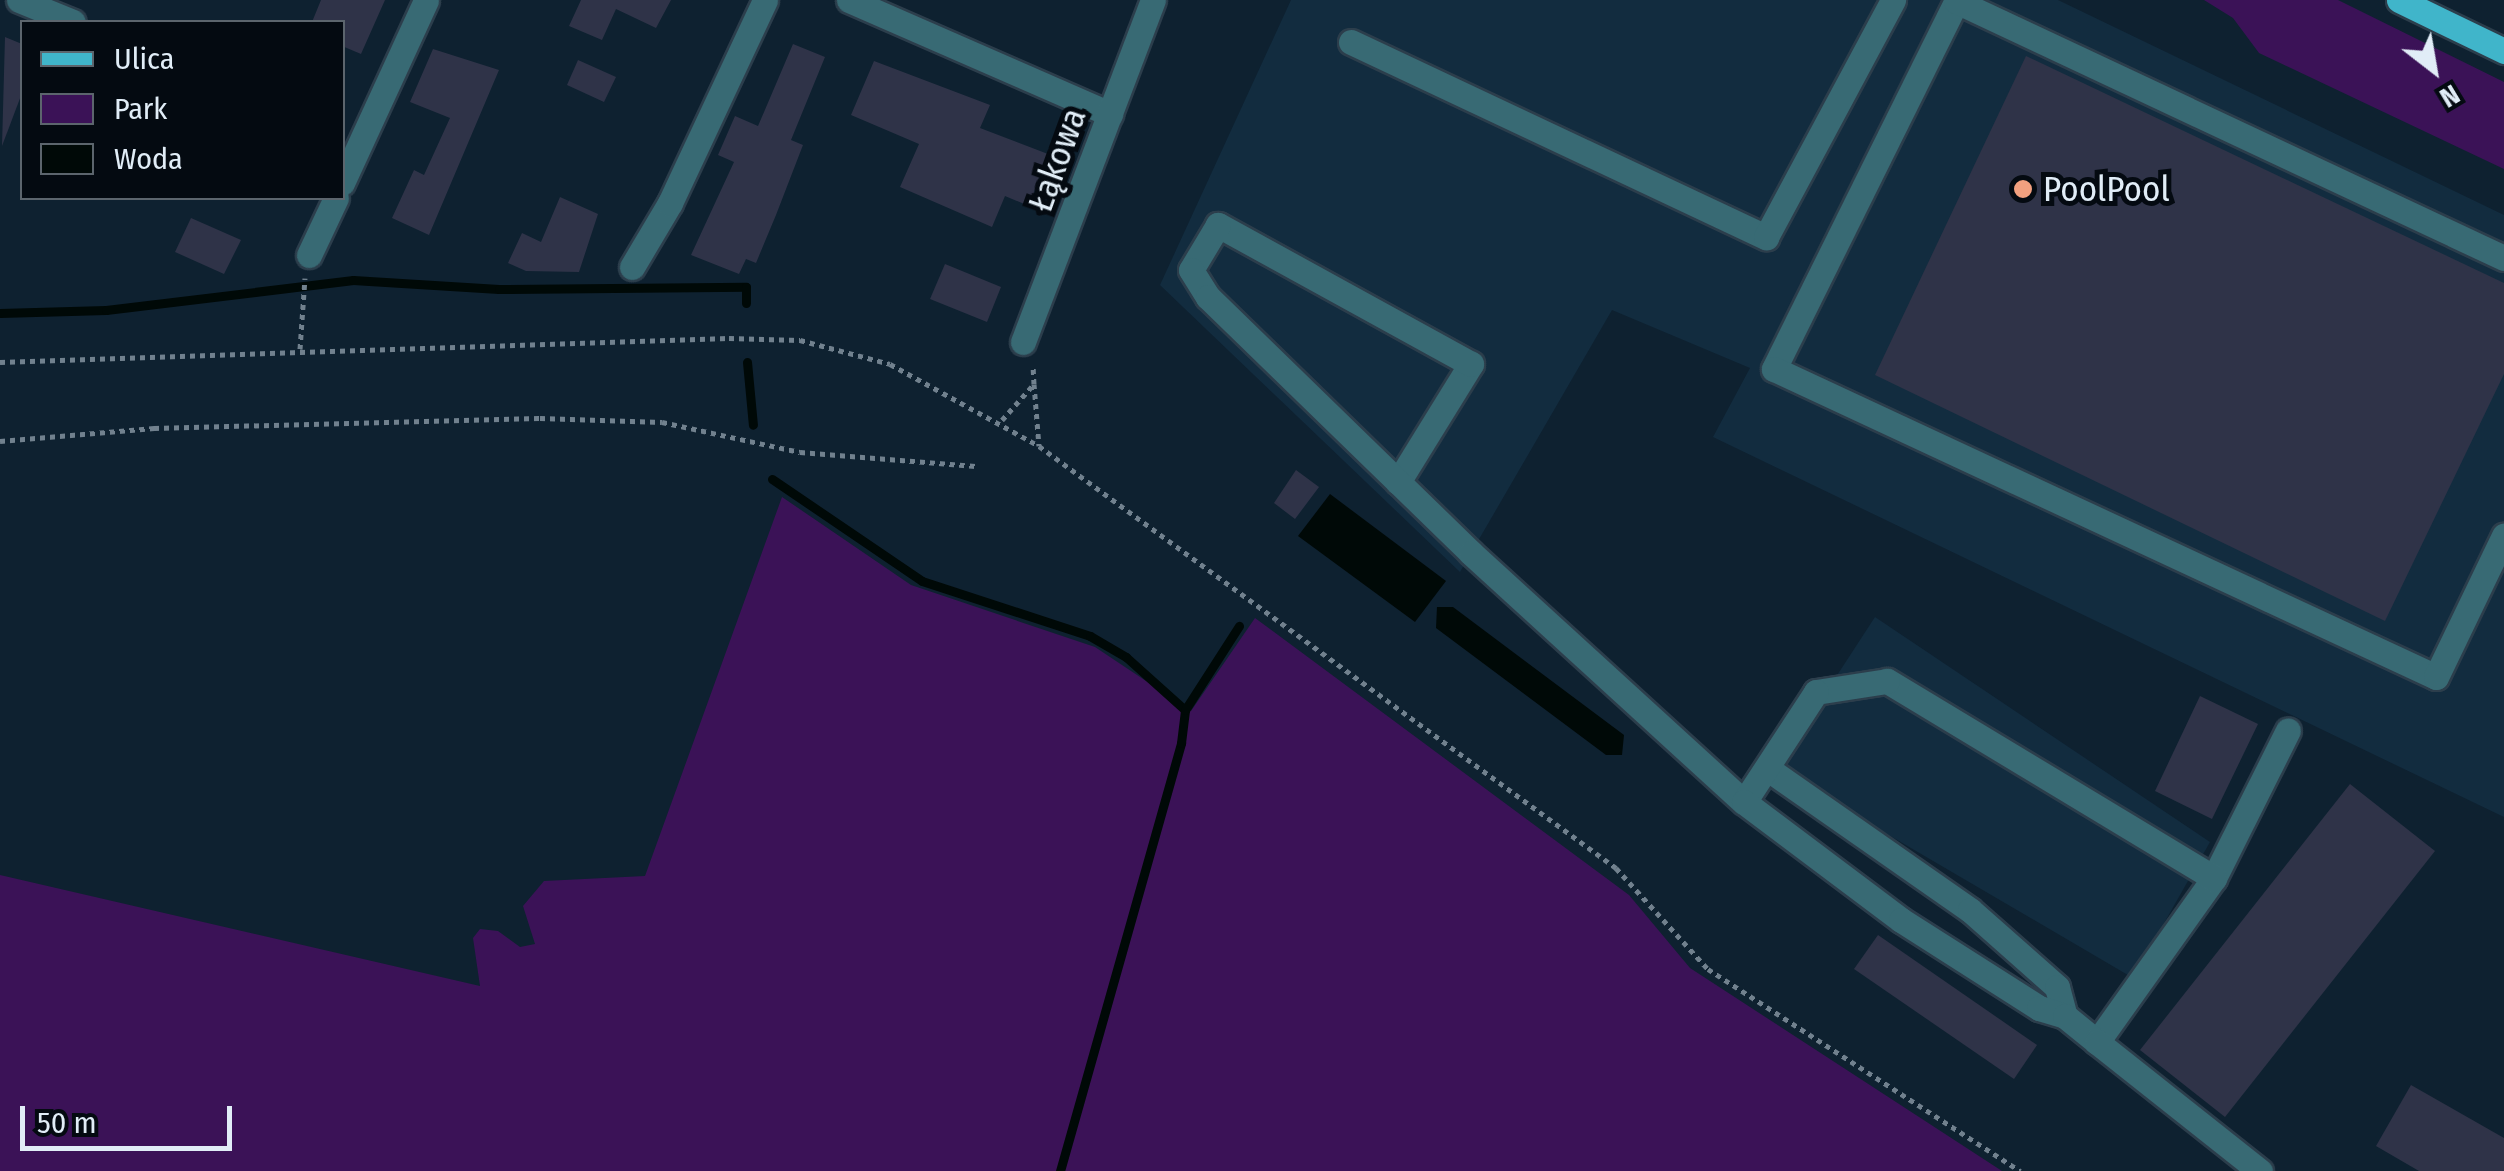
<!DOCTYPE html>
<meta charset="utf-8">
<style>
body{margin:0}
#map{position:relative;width:2504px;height:1171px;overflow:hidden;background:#0e2130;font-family:"Fira Sans Condensed",sans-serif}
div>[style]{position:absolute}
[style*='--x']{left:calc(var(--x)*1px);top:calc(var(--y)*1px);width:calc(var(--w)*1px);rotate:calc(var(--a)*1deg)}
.built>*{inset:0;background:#122c3f}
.green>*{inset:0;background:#3b1257}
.water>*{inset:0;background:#000907}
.stream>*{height:9px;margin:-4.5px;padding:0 4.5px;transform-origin:4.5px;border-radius:4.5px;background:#000907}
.building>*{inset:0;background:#2f3348}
.path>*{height:5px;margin-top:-2.5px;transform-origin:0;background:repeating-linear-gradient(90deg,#71818e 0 5px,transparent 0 10px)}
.roads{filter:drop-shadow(2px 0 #2c3e4c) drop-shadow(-2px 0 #2c3e4c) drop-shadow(0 2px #2c3e4c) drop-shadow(0 -2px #2c3e4c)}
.minor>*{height:25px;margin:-12.5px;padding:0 12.5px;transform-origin:12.5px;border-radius:12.5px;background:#386a74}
.major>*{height:25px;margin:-12.5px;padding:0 12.5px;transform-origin:12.5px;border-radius:12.5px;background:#40b5ca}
.dots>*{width:28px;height:28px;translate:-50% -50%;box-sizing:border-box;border:5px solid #040a11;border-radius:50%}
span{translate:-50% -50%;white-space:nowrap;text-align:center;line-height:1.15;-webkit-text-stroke:10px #040a11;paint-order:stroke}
.street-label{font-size:35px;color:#e1edf7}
.poi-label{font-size:35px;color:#e1edf7}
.left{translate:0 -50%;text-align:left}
.legend{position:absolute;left:20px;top:20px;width:325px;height:180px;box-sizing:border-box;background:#040a11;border:2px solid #5c656d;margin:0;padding:12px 18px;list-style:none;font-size:30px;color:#e1edf7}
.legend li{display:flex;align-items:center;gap:20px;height:50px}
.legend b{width:50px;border:2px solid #5c656d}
.north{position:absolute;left:2384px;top:20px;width:100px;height:100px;-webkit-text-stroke:8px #040a11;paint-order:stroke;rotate:149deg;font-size:28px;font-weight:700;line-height:40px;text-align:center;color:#e1edf7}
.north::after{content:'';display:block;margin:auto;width:35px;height:45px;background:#e1edf7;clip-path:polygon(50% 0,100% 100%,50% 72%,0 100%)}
.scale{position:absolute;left:20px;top:1106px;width:212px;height:45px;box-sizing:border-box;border:5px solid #e1edf7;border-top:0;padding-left:12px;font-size:30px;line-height:35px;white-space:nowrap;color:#e1edf7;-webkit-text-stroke:8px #040a11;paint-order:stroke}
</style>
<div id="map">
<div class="built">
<div style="clip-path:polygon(1291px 0,2058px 0,2504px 215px,2504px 817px,1713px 437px,1750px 368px,1612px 310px,1460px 572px,1160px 285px)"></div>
<div style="clip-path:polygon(1875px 617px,2210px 842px,2133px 978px,1776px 769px)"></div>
</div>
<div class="green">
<div style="clip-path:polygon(2204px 0,2338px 0,2504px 82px,2504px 169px,2259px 53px,2233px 18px)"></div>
<div style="clip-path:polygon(782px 497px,911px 585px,1095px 647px,1191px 711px,1255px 618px,1629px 895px,1690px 968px,2002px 1171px,0 1171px,0 875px,480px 986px,473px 938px,480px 929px,498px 931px,520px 947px,535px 944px,523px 906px,544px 881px,645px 876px)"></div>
</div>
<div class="water">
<div style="clip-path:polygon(1330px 494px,1446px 581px,1415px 622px,1298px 536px)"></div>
<div style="clip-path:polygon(1437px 607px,1453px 607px,1624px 735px,1622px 755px,1606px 755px,1436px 628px)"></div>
</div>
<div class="stream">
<div style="--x:0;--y:313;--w:106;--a:-1.6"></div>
<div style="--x:106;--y:310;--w:249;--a:-6.9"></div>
<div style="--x:353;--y:280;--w:146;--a:3.5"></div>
<div style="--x:499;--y:289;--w:247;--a:-0.5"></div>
<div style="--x:746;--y:287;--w:16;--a:90"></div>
<div style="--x:747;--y:362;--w:63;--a:84.6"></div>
<div style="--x:772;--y:479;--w:181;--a:34.2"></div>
<div style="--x:922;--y:581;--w:177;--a:18.1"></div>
<div style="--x:1090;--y:636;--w:42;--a:30.3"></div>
<div style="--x:1126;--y:657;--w:79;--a:41.9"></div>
<div style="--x:1060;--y:1171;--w:445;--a:-74.2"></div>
<div style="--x:1181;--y:743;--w:33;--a:-83"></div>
<div style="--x:1185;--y:710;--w:100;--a:-57.3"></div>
</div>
<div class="building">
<div style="clip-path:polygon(321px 0,385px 0,361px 54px,342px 46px,342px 22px,312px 22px)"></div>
<div style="clip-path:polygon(581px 0,671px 0,656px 28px,616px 9px,602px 40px,569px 26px)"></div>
<div style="clip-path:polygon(5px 37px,22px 44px,22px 93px,2px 146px)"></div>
<div style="clip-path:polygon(793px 44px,825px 57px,791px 140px,803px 145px,776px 215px,756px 263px,746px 259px,739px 274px,691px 255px,734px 162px,718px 155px,735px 116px,758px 126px)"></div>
<div style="clip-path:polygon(433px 49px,499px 70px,429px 235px,392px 218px,414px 170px,424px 175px,450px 118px,410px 102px)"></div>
<div style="clip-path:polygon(2026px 56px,2504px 283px,2504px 374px,2385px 621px,1875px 375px)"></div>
<div style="clip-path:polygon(578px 60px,616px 77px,604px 102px,567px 85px)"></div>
<div style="clip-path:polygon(874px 61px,990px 105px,980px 128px,1048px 154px,1029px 206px,1005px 196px,992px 227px,900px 187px,919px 144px,851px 115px)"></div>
<div style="clip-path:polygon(560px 197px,598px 214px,579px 272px,526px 271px,508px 263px,522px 233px,541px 242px)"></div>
<div style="clip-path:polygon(191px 218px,241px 240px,224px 274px,175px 252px)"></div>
<div style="clip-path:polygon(945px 264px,1001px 287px,987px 322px,930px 299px)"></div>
<div style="clip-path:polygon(1296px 470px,1319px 487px,1295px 519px,1274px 503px)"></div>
<div style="clip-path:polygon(2200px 696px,2258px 724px,2212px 819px,2155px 791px)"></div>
<div style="clip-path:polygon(2350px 784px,2435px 851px,2225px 1117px,2140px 1050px)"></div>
<div style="clip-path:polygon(1878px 935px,2037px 1045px,2014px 1079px,1854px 969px)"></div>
<div style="clip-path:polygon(2411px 1085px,2504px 1138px,2504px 1171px,2419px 1171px,2376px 1146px)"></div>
</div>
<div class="path">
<div style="--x:300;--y:349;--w:71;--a:-86"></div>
<div style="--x:0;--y:362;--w:729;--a:-1.89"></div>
<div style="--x:729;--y:338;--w:71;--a:1.6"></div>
<div style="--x:800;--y:340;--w:93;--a:14.9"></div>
<div style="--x:890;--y:364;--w:170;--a:28.8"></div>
<div style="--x:1039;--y:446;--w:715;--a:36.18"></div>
<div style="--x:1616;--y:868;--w:137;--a:47.7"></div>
<div style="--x:1708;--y:969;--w:372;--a:32.9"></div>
<div style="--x:1034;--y:384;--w:62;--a:85.4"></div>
<div style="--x:1002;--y:420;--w:48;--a:-48.4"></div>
<div style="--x:1034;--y:384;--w:18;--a:-93"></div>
<div style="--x:0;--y:441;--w:155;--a:-4.8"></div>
<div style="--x:154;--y:428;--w:386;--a:-1.5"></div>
<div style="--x:540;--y:418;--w:122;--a:1.9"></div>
<div style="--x:662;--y:422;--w:141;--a:12.3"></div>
<div style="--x:800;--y:452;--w:176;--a:4.6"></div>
</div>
<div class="roads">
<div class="minor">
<div style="--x:19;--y:0;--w:58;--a:22.2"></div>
<div style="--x:849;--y:0;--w:285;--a:23.6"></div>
<div style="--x:1957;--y:0;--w:412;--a:116.4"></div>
<div style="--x:1774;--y:369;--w:730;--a:24.95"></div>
<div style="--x:2436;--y:677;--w:157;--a:-64.3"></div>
<div style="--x:1956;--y:1;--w:605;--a:25.13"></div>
<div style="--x:1351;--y:42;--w:459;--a:25.2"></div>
<div style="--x:1766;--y:237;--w:269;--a:-61.8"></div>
<div style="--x:342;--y:183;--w:201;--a:-65.3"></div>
<div style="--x:309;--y:255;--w:63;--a:-64.7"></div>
<div style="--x:632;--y:267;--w:74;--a:-59.3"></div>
<div style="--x:670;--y:203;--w:224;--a:-64.9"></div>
<div style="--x:1023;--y:342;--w:366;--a:-69.2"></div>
<div style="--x:1398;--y:482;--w:139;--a:-58.3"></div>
<div style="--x:1471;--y:364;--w:289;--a:-151.2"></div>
<div style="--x:1218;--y:225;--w:52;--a:121"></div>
<div style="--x:1191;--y:270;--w:32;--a:58"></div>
<div style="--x:1208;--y:297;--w:367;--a:44.2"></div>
<div style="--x:1471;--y:553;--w:369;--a:42.4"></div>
<div style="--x:1768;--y:769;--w:246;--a:34.9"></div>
<div style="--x:1970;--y:910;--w:116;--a:41.5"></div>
<div style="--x:2057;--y:987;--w:30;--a:75"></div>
<div style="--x:2214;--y:878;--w:165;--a:-63.4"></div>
<div style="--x:2097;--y:1042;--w:201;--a:-54.5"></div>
<div style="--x:2214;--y:878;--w:382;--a:-148.9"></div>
<div style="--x:1887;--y:681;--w:72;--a:171.2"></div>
<div style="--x:1816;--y:692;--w:131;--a:123.2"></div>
<div style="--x:1744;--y:802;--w:196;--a:36.9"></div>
<div style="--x:1901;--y:920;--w:164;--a:32.5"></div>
<div style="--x:2039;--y:1008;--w:27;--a:17"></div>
<div style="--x:2065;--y:1016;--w:41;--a:39.1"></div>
<div style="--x:2097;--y:1042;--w:208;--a:38.4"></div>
</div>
<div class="major">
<div style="--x:2399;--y:0;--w:117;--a:25.9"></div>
</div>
</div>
<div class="dots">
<div style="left:2023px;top:189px;background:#f2a07f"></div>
</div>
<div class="street-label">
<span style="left:1057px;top:160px;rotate:-70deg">Łąkowa</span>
</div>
<div class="poi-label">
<span class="left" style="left:2043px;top:189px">PoolPool</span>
</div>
<ul class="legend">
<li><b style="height:12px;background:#40b5ca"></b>Ulica</li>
<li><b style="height:28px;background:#3b1257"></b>Park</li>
<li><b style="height:28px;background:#000907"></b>Woda</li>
</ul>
<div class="north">N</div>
<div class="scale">50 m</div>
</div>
